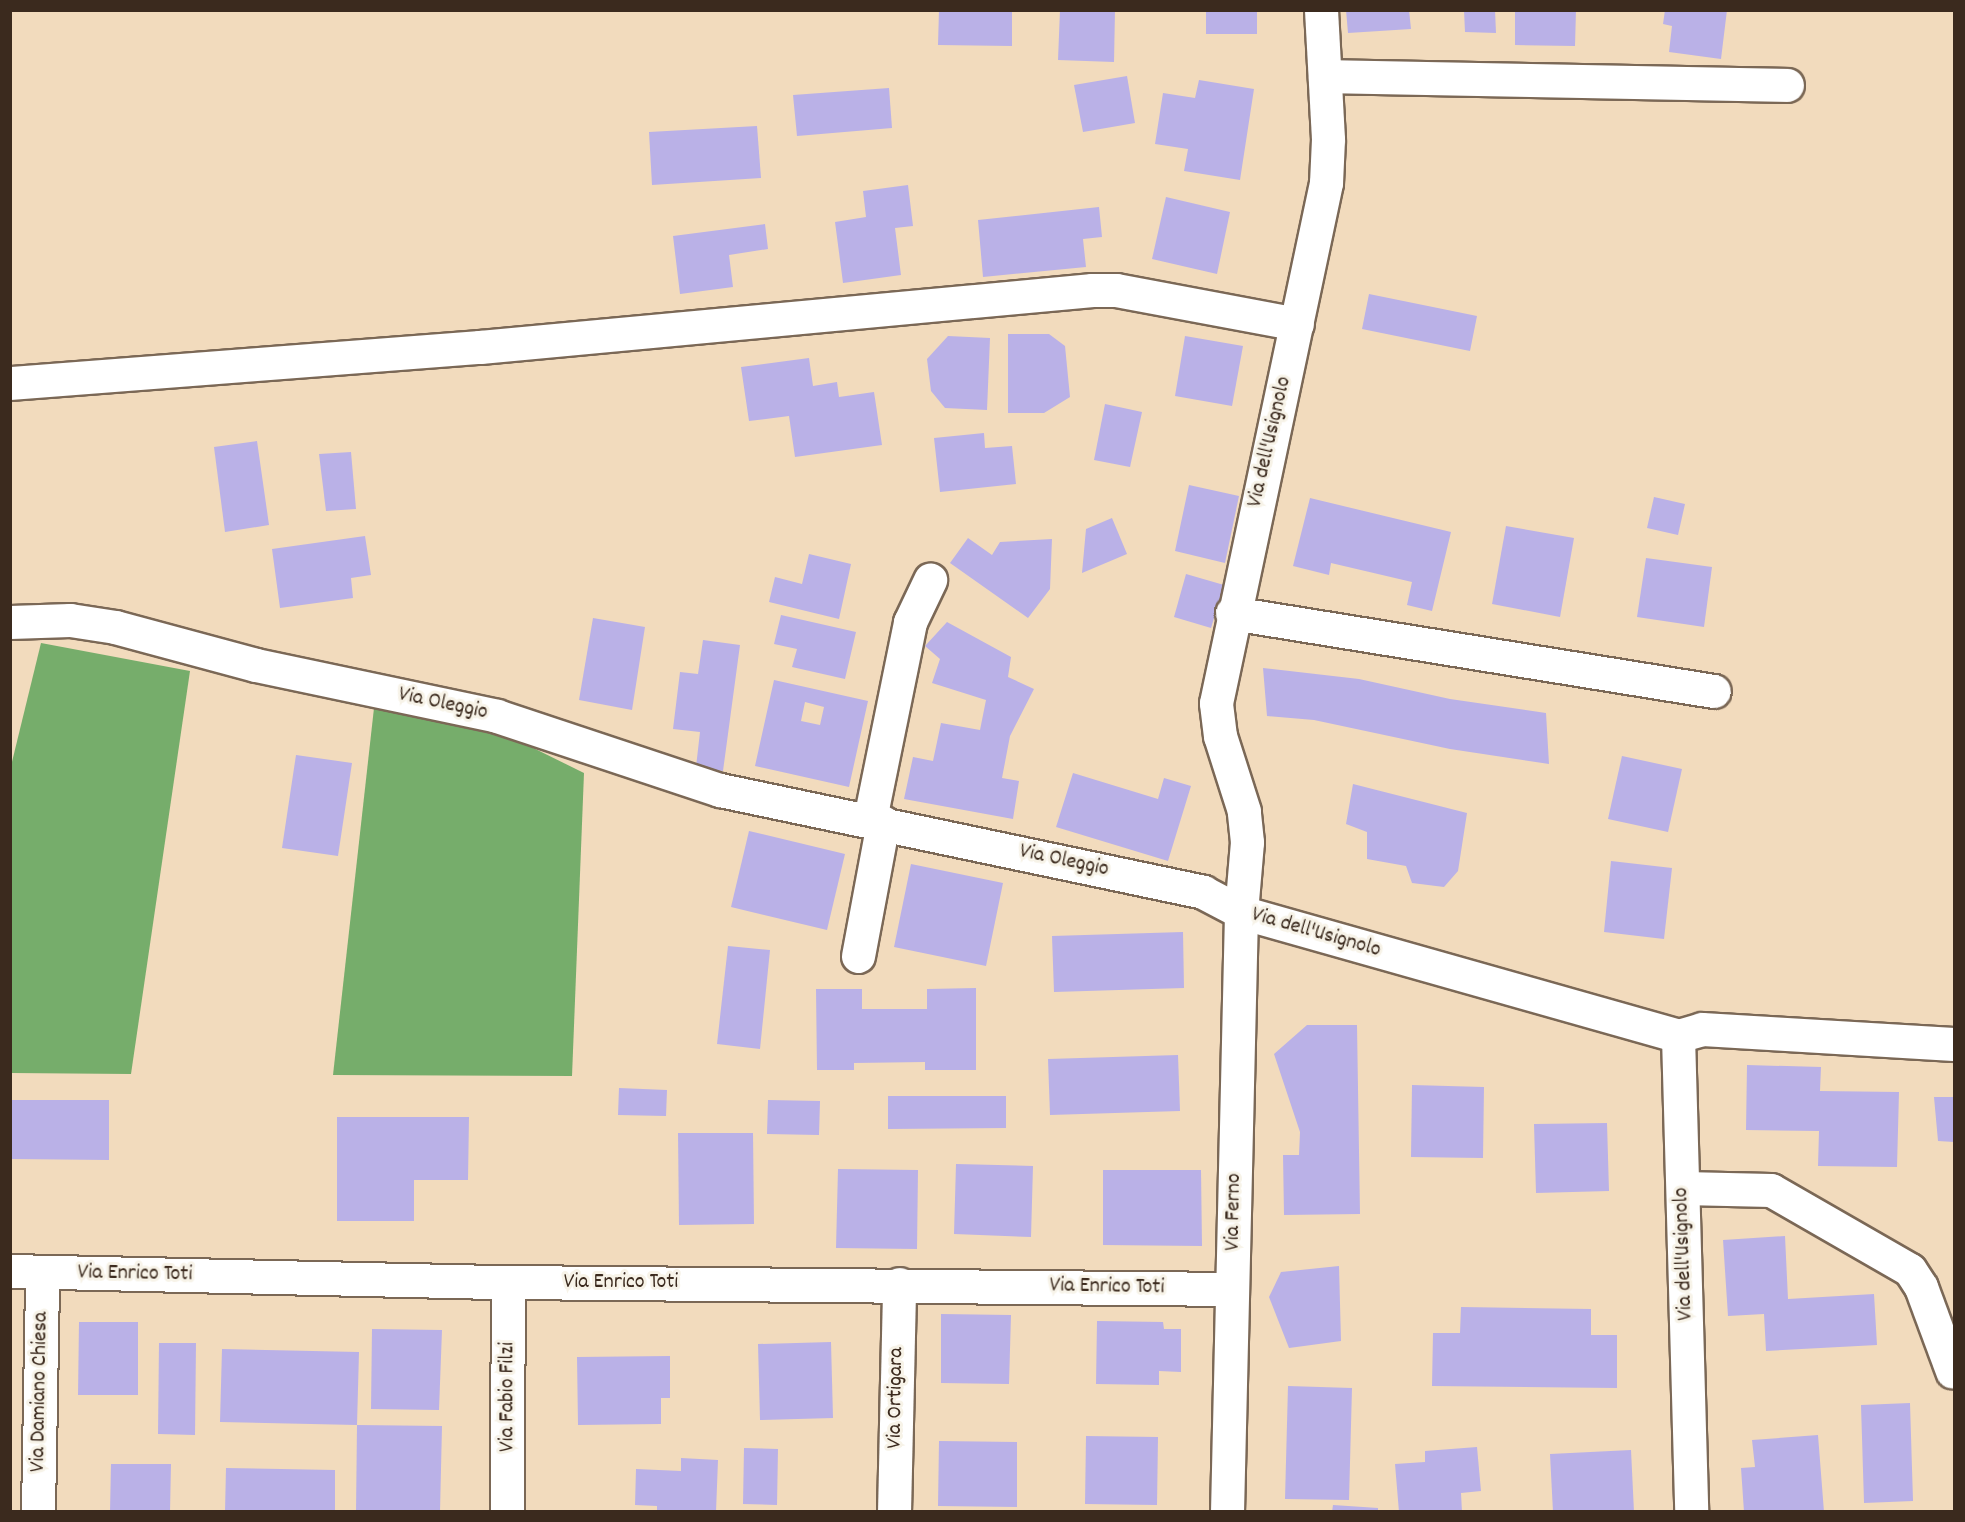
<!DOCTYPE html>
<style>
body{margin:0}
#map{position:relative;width:1965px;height:1522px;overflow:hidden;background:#f2dbbd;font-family:Dekko,sans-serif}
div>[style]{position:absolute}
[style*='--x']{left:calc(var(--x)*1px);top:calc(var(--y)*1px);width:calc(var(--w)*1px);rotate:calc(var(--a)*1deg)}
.forest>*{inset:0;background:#76ad6b}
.building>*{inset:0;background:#bab1e7}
.roads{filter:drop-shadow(2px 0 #7b6856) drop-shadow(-2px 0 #7b6856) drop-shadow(0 2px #7b6856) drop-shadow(0 -2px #7b6856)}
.minor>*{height:33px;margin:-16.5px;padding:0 16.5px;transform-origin:16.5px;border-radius:16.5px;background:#fff}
span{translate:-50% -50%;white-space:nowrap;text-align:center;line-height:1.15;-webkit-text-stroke:6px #f7f3e8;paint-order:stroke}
.street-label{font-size:22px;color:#3b2a1e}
.frame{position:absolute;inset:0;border:12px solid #3b2a1e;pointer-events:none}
</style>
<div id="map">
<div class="forest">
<div style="clip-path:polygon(41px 643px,190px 671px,131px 1074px,11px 1073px,11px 766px)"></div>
<div style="clip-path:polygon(374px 708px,515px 739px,584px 773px,572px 1076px,333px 1075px)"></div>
</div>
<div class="building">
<div style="clip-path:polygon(939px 10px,1012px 10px,1012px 46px,938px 45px)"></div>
<div style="clip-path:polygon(1060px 10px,1115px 10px,1114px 62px,1058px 60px)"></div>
<div style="clip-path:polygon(1206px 10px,1257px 10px,1257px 34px,1206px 34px)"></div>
<div style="clip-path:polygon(1346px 10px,1409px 10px,1411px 29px,1348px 33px)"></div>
<div style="clip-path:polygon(1464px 10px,1495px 10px,1496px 33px,1465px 32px)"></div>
<div style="clip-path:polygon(1515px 10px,1576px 10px,1575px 46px,1515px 45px)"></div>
<div style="clip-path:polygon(1665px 10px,1727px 10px,1721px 59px,1669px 52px,1672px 26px,1663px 24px)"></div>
<div style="clip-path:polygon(1127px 76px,1135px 123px,1083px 132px,1074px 85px)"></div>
<div style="clip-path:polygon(1199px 80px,1254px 89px,1240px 180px,1184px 171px,1188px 149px,1155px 144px,1163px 93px,1195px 98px)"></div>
<div style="clip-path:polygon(889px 88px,892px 128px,797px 136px,793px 95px)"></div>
<div style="clip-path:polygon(757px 126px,761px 178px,652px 185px,649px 132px)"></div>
<div style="clip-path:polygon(908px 185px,913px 226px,895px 228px,901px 275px,843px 283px,835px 222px,866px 217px,863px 191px)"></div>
<div style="clip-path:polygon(1166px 197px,1230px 212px,1217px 274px,1152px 259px)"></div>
<div style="clip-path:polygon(1099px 207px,1102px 237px,1083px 239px,1086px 267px,983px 277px,978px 220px)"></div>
<div style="clip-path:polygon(765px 224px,768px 249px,729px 255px,733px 287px,680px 294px,673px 236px)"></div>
<div style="clip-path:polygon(1369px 294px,1477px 316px,1470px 351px,1362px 329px)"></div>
<div style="clip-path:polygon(1008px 334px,1049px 334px,1065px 346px,1070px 397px,1044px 413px,1008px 413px)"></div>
<div style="clip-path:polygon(948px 336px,990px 338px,987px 410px,945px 408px,931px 391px,927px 359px)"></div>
<div style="clip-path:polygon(1185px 336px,1243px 346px,1232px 406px,1175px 396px)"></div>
<div style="clip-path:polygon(809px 358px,813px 386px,837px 382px,839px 397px,874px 392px,882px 445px,795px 457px,789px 416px,749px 421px,741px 367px)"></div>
<div style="clip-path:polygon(1105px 404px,1142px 412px,1130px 467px,1094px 460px)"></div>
<div style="clip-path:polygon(984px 433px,985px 448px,1012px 446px,1016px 484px,940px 492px,934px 438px)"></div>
<div style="clip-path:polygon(257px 441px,269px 525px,225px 532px,214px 447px)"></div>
<div style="clip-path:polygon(351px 452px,356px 509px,326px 511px,319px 454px)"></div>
<div style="clip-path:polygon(1189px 485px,1239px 496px,1225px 563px,1175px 551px)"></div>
<div style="clip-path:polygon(1654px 497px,1685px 504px,1678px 535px,1647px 528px)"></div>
<div style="clip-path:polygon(1310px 498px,1451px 532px,1432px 611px,1407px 605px,1412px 582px,1331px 563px,1329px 575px,1293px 566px)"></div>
<div style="clip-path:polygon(1112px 518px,1127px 554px,1082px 573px,1086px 529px)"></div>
<div style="clip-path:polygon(1506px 526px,1574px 538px,1560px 617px,1492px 604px)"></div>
<div style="clip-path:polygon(365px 536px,371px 575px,351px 578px,353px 598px,280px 608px,272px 549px)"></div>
<div style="clip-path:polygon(968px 538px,992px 555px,1000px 542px,1052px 539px,1050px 589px,1028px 618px,950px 563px)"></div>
<div style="clip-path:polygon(809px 554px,851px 564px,839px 619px,769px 602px,775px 577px,802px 584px)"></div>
<div style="clip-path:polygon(1646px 558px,1712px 567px,1704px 627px,1637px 617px)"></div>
<div style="clip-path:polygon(1186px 574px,1224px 585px,1211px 628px,1174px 617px)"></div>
<div style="clip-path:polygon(781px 615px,856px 632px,845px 679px,792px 667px,797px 649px,774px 644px)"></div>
<div style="clip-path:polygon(593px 618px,645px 627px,632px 710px,579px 700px)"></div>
<div style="clip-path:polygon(947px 622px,1011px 657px,1008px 677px,1034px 689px,1010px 736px,1002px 778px,1019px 781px,1013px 819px,904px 799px,913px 757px,933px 761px,941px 723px,980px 730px,986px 700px,932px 683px,940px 659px,925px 646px)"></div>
<div style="clip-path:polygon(703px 640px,740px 645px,723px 771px,696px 767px,700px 732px,673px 729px,680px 672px,698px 674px)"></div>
<div style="clip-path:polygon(1263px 668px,1359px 679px,1450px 699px,1546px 713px,1549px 764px,1450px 749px,1314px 720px,1267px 716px)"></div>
<div style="clip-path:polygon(evenodd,774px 680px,868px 701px,849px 787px,755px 766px,774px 680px,805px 702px,824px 707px,820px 725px,801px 721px,805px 702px)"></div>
<div style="clip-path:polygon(296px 755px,352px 763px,338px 856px,282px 848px)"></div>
<div style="clip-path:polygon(1622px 756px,1682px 769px,1668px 832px,1608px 819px)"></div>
<div style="clip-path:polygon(1073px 773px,1158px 799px,1164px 778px,1191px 786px,1168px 861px,1056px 827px)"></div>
<div style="clip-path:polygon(1353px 784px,1467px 813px,1458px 871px,1444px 887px,1412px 883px,1406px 866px,1367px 859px,1367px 832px,1346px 824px)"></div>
<div style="clip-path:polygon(749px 831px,845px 854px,827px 930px,731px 907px)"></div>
<div style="clip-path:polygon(1611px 861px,1672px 868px,1664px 939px,1604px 932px)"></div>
<div style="clip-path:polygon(911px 864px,1003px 883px,986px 966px,894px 947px)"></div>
<div style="clip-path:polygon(1183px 932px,1184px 988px,1054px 992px,1052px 936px)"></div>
<div style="clip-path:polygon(728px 946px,770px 950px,760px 1049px,717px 1044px)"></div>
<div style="clip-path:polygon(976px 988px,976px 1070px,925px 1070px,925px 1062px,854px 1063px,854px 1070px,817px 1070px,816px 989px,862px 989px,862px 1009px,927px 1009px,927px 989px)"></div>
<div style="clip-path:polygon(1307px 1025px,1357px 1025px,1360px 1214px,1284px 1215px,1283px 1155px,1299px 1155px,1300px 1132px,1274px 1054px)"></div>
<div style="clip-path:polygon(1178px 1055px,1180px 1111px,1050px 1115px,1048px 1059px)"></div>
<div style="clip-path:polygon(1747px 1065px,1821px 1067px,1820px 1091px,1899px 1092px,1897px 1167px,1818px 1166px,1819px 1131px,1746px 1130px)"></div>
<div style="clip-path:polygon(1412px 1085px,1484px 1087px,1483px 1158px,1411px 1157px)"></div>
<div style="clip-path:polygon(619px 1088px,667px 1090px,666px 1116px,618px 1115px)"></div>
<div style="clip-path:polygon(888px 1096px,1006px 1096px,1006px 1128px,888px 1129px)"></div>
<div style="clip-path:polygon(1934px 1097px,1954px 1097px,1954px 1142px,1938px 1141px)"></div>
<div style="clip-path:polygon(10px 1100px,109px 1100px,109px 1160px,10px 1159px)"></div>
<div style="clip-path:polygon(768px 1100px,820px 1101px,819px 1135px,767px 1134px)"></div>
<div style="clip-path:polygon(337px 1117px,469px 1117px,468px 1180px,414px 1180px,414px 1221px,337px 1221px)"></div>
<div style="clip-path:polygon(1607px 1123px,1609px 1191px,1536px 1193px,1534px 1124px)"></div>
<div style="clip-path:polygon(678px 1133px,753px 1133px,754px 1224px,679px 1225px)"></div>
<div style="clip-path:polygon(956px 1164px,1033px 1166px,1031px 1237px,954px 1234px)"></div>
<div style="clip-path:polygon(838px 1169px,918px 1170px,917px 1249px,836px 1248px)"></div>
<div style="clip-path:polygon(1103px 1170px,1201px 1170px,1202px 1246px,1103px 1245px)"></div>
<div style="clip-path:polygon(1785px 1236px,1788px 1299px,1874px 1294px,1877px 1345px,1766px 1351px,1764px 1314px,1728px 1316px,1723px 1240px)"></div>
<div style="clip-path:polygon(1339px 1266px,1341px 1341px,1289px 1348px,1269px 1297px,1281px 1272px)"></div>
<div style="clip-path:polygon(1461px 1307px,1591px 1309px,1591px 1335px,1617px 1335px,1617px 1388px,1432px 1386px,1433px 1333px,1460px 1333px)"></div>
<div style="clip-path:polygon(941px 1314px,1011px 1315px,1009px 1384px,941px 1383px)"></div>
<div style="clip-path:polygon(1097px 1321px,1163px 1322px,1164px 1329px,1181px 1329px,1181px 1372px,1159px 1371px,1159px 1385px,1096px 1384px)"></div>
<div style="clip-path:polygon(79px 1322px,138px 1322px,138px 1395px,78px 1395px)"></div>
<div style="clip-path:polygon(372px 1329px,442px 1330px,439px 1410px,371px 1409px)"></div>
<div style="clip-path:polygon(831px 1342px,833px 1418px,760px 1420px,758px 1344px)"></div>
<div style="clip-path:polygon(159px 1343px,196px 1343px,195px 1435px,158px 1434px)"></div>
<div style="clip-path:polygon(222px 1349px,359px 1352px,357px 1425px,220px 1422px)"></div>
<div style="clip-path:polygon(670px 1356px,670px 1398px,661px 1398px,661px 1424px,578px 1425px,577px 1357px)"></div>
<div style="clip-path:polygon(1288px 1386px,1352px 1388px,1349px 1500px,1285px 1499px)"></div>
<div style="clip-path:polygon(1910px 1403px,1913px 1501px,1864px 1503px,1861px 1405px)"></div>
<div style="clip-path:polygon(357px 1425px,442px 1426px,440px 1512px,356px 1512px)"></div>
<div style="clip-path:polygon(1818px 1435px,1824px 1512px,1744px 1512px,1741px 1468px,1755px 1467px,1752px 1440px)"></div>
<div style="clip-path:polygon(1086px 1436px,1158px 1437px,1157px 1505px,1085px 1504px)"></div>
<div style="clip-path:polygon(939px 1441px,1017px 1442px,1017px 1507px,938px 1506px)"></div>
<div style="clip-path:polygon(1477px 1447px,1481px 1491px,1461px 1493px,1462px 1512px,1399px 1512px,1395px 1464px,1425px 1462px,1425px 1451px)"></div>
<div style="clip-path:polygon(744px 1448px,778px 1449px,777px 1505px,743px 1504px)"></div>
<div style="clip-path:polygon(1631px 1450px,1634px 1512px,1553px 1512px,1550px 1454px)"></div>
<div style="clip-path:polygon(681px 1458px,718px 1460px,716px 1512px,657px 1512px,657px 1506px,635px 1505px,636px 1469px,681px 1471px)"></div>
<div style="clip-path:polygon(111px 1464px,171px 1464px,170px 1512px,110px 1512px)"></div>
<div style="clip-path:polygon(226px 1468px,335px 1470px,335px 1512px,225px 1512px)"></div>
<div style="clip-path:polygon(1333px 1505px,1378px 1508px,1378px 1512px,1332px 1512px)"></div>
</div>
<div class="roads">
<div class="minor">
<div style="--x:1325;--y:76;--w:462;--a:1.1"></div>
<div style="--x:10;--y:383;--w:471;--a:-4.4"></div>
<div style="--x:480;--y:347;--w:615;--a:-5.32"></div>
<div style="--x:1092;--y:290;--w:24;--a:0"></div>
<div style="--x:1116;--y:290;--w:184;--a:10.6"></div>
<div style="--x:1232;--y:613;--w:488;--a:9.2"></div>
<div style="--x:10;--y:622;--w:60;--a:-1.9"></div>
<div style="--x:70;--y:620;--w:46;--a:8.8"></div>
<div style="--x:115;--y:627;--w:146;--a:15.1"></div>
<div style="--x:256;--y:665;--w:246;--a:11.9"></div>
<div style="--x:497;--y:716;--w:235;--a:18.4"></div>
<div style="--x:720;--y:790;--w:494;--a:11.9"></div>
<div style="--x:1203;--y:892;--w:43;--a:27.8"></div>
<div style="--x:1241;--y:912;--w:454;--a:15.8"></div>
<div style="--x:870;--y:819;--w:201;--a:-78.5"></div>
<div style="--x:910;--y:622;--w:47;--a:-64.5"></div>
<div style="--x:858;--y:956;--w:136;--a:-79.4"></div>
<div style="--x:1678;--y:1036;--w:476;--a:88.4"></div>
<div style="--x:1678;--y:1036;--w:25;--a:-16"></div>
<div style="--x:1702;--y:1029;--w:252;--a:3.4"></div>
<div style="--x:1683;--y:1188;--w:88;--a:1.3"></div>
<div style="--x:1771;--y:1190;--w:160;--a:29.9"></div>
<div style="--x:1910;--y:1270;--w:20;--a:57"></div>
<div style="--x:1921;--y:1287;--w:90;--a:69.7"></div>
<div style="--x:10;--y:1271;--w:498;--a:1.3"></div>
<div style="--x:508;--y:1282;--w:724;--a:0.55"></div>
<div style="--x:38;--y:1512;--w:240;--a:-89"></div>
<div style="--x:507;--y:1512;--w:230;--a:-89.8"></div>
<div style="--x:894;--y:1512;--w:228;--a:-88.7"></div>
<div style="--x:1227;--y:1512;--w:600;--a:-88.66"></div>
<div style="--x:1241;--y:912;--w:70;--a:-85.1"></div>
<div style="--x:1247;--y:842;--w:31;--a:-96"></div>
<div style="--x:1244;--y:811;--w:79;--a:-107.7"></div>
<div style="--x:1220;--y:736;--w:33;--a:-97"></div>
<div style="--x:1216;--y:703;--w:532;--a:-78.06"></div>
<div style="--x:1326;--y:183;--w:44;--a:-87.4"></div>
<div style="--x:1328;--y:139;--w:129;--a:-93.1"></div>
</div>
</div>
<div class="street-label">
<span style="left:1270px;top:442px;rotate:-77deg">Via dell'Usignolo</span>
<span style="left:443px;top:704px;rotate:12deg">Via Oleggio</span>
<span style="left:1064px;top:861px;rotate:12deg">Via Oleggio</span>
<span style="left:1316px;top:933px;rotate:16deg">Via dell'Usignolo</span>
<span style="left:1234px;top:1212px;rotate:-89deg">Via Ferno</span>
<span style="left:1684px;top:1254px;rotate:-92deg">Via dell'Usignolo</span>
<span style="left:135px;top:1274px;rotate:1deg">Via Enrico Toti</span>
<span style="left:621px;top:1283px">Via Enrico Toti</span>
<span style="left:1107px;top:1287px;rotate:1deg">Via Enrico Toti</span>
<span style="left:40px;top:1392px;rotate:-89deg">Via Damiano Chiesa</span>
<span style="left:508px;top:1397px;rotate:-90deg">Via Fabio Filzi</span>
<span style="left:896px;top:1398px;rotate:-89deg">Via Ortigara</span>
</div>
<div class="frame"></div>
</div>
